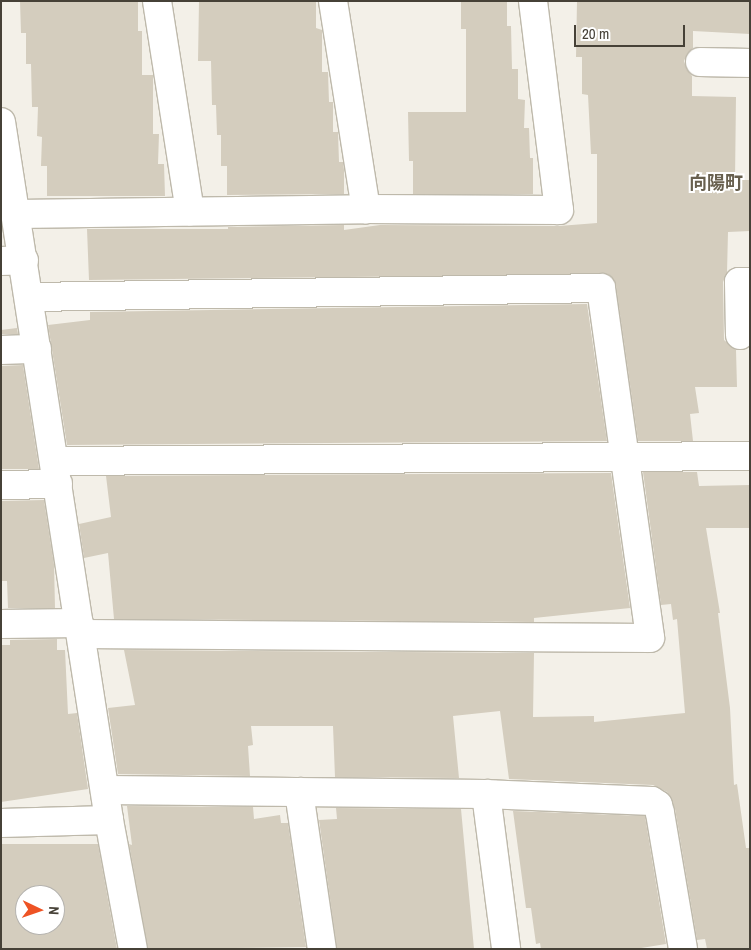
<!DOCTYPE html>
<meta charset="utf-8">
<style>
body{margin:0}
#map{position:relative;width:751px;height:950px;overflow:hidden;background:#f3f0e8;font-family:"Archivo Narrow","Noto Sans JP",sans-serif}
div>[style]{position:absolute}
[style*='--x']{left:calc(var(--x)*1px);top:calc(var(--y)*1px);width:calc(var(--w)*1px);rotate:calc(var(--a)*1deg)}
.building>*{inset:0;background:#d4cdbe}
.roads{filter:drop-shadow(1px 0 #beb9ab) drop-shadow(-1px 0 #beb9ab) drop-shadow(0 1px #beb9ab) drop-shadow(0 -1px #beb9ab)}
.minor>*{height:28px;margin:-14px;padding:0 14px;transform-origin:14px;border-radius:14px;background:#fff}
span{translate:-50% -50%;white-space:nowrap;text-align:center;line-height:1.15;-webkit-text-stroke:4px #fff;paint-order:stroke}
.quarter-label{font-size:18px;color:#68604f;font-weight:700}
.frame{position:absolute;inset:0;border:2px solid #464137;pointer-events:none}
.north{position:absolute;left:15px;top:885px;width:50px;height:50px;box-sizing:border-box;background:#fff;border:1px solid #b5b3af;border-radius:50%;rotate:93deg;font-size:14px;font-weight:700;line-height:20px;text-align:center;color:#464137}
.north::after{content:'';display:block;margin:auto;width:18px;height:22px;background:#ee5324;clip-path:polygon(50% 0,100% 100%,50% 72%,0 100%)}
.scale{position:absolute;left:574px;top:25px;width:111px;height:22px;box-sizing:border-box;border:2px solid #464137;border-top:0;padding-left:6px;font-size:15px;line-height:18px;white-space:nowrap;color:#464137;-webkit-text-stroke:4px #fff;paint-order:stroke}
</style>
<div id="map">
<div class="building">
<div style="clip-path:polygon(20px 1px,138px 1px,138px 31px,142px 31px,142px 75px,153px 75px,153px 134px,159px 134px,158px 164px,164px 164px,165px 196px,47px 196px,47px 166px,41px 166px,42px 137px,37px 136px,38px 107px,32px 107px,31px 64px,26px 64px,26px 33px,21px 33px)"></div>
<div style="clip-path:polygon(199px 1px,316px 1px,316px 28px,322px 30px,322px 72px,328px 72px,329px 102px,333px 102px,333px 132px,338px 132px,339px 162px,343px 162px,344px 170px,344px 194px,227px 195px,227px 166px,221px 166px,221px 135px,217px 135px,216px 105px,212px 105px,211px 61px,198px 61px)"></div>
<div style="clip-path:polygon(461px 1px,507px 1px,507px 26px,511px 26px,512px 69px,518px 69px,518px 99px,525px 100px,524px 128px,529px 128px,530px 158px,533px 158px,533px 194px,413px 194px,413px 161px,409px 161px,408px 112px,466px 112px,466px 29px,461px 29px)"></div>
<div style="clip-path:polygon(577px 1px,750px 1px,750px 34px,693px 31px,693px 48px,687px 54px,684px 61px,687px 70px,692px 76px,692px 96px,736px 97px,735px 180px,750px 180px,750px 231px,728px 232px,727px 273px,723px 282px,724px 340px,736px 350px,737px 387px,695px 387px,699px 413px,690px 414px,693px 441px,638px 441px,616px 286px,613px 279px,608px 274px,89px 280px,87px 229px,228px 229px,228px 227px,344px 225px,344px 230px,380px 225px,559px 226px,597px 223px,597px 154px,591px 154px,588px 95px,582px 94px,582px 57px,576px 57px)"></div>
<div style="clip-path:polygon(587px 304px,607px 441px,67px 445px,48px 325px,90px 320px,90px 312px)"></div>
<div style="clip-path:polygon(17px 328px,18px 334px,1px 334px,1px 330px)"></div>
<div style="clip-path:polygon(23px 365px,39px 469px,1px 469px,1px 366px)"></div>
<div style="clip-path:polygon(643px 472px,697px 472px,699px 486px,750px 485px,750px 528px,706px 528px,720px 613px,718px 613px,730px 708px,734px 785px,737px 784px,746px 848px,750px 848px,750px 949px,707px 949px,705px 939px,697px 940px,675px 809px,667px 792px,653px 785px,509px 779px,500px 711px,453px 716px,459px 778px,335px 777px,333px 726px,251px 726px,253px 745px,248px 746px,250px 776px,118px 774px,108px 708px,135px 705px,124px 650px,534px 653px,533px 717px,594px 716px,594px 722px,685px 713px,677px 619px,673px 620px,671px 604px,661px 605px)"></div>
<div style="clip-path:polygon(611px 473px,630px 608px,534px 618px,534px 622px,114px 619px,108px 553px,84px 558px,79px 524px,111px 517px,106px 476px)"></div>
<div style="clip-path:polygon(44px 500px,54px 564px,55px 608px,8px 608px,7px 581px,1px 581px,1px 501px)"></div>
<div style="clip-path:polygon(57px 639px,57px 650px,65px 650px,68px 714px,77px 713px,88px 789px,1px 802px,2px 645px,10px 645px,10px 640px)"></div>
<div style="clip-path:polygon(127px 806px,253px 807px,254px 819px,280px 815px,281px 823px,288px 823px,306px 947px,148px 949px,129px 844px,132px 845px)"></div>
<div style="clip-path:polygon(336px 808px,461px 809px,474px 949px,337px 949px,319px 820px,337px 819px)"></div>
<div style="clip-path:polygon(513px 811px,645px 816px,666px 944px,635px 949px,541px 949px,540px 943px,536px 944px,531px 908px,526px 908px)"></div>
<div style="clip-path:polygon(evenodd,1px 844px,98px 844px,117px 949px,1px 949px,1px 844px,25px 895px,55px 895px,55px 925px,25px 925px,25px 895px)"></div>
</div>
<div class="roads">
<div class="minor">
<div style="--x:157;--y:1;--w:213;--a:81.1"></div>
<div style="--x:333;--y:1;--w:211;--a:81"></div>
<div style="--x:700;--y:62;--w:50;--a:1.1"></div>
<div style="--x:1;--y:122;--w:706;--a:81.2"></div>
<div style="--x:109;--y:820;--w:131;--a:79.5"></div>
<div style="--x:17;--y:214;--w:349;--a:-0.8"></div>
<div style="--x:366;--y:209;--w:193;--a:0.3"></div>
<div style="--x:559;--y:210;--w:211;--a:-97.1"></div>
<div style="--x:1;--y:261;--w:23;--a:-2"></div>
<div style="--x:30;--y:297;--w:571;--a:-0.9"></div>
<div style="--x:601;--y:288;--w:353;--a:82"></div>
<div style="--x:650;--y:638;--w:568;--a:-179.6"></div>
<div style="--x:740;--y:335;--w:53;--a:-91.1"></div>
<div style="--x:739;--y:282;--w:11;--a:0"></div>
<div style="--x:1;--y:350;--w:36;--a:-2"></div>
<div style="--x:55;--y:461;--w:695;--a:-0.41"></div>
<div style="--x:1;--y:485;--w:57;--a:-1"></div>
<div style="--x:1;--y:624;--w:78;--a:-0.7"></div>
<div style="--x:106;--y:790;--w:380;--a:0.6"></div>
<div style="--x:486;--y:794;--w:166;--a:2.4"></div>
<div style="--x:652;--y:801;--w:7;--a:34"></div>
<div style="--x:658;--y:805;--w:8;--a:76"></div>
<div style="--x:660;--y:813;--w:138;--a:80.4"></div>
<div style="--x:299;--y:792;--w:159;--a:81.7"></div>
<div style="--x:486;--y:794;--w:156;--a:82.6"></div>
<div style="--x:1;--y:823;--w:108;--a:-1.6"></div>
</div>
</div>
<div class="quarter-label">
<span style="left:716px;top:183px">向陽町</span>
</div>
<div class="frame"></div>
<div class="north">N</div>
<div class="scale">20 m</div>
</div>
